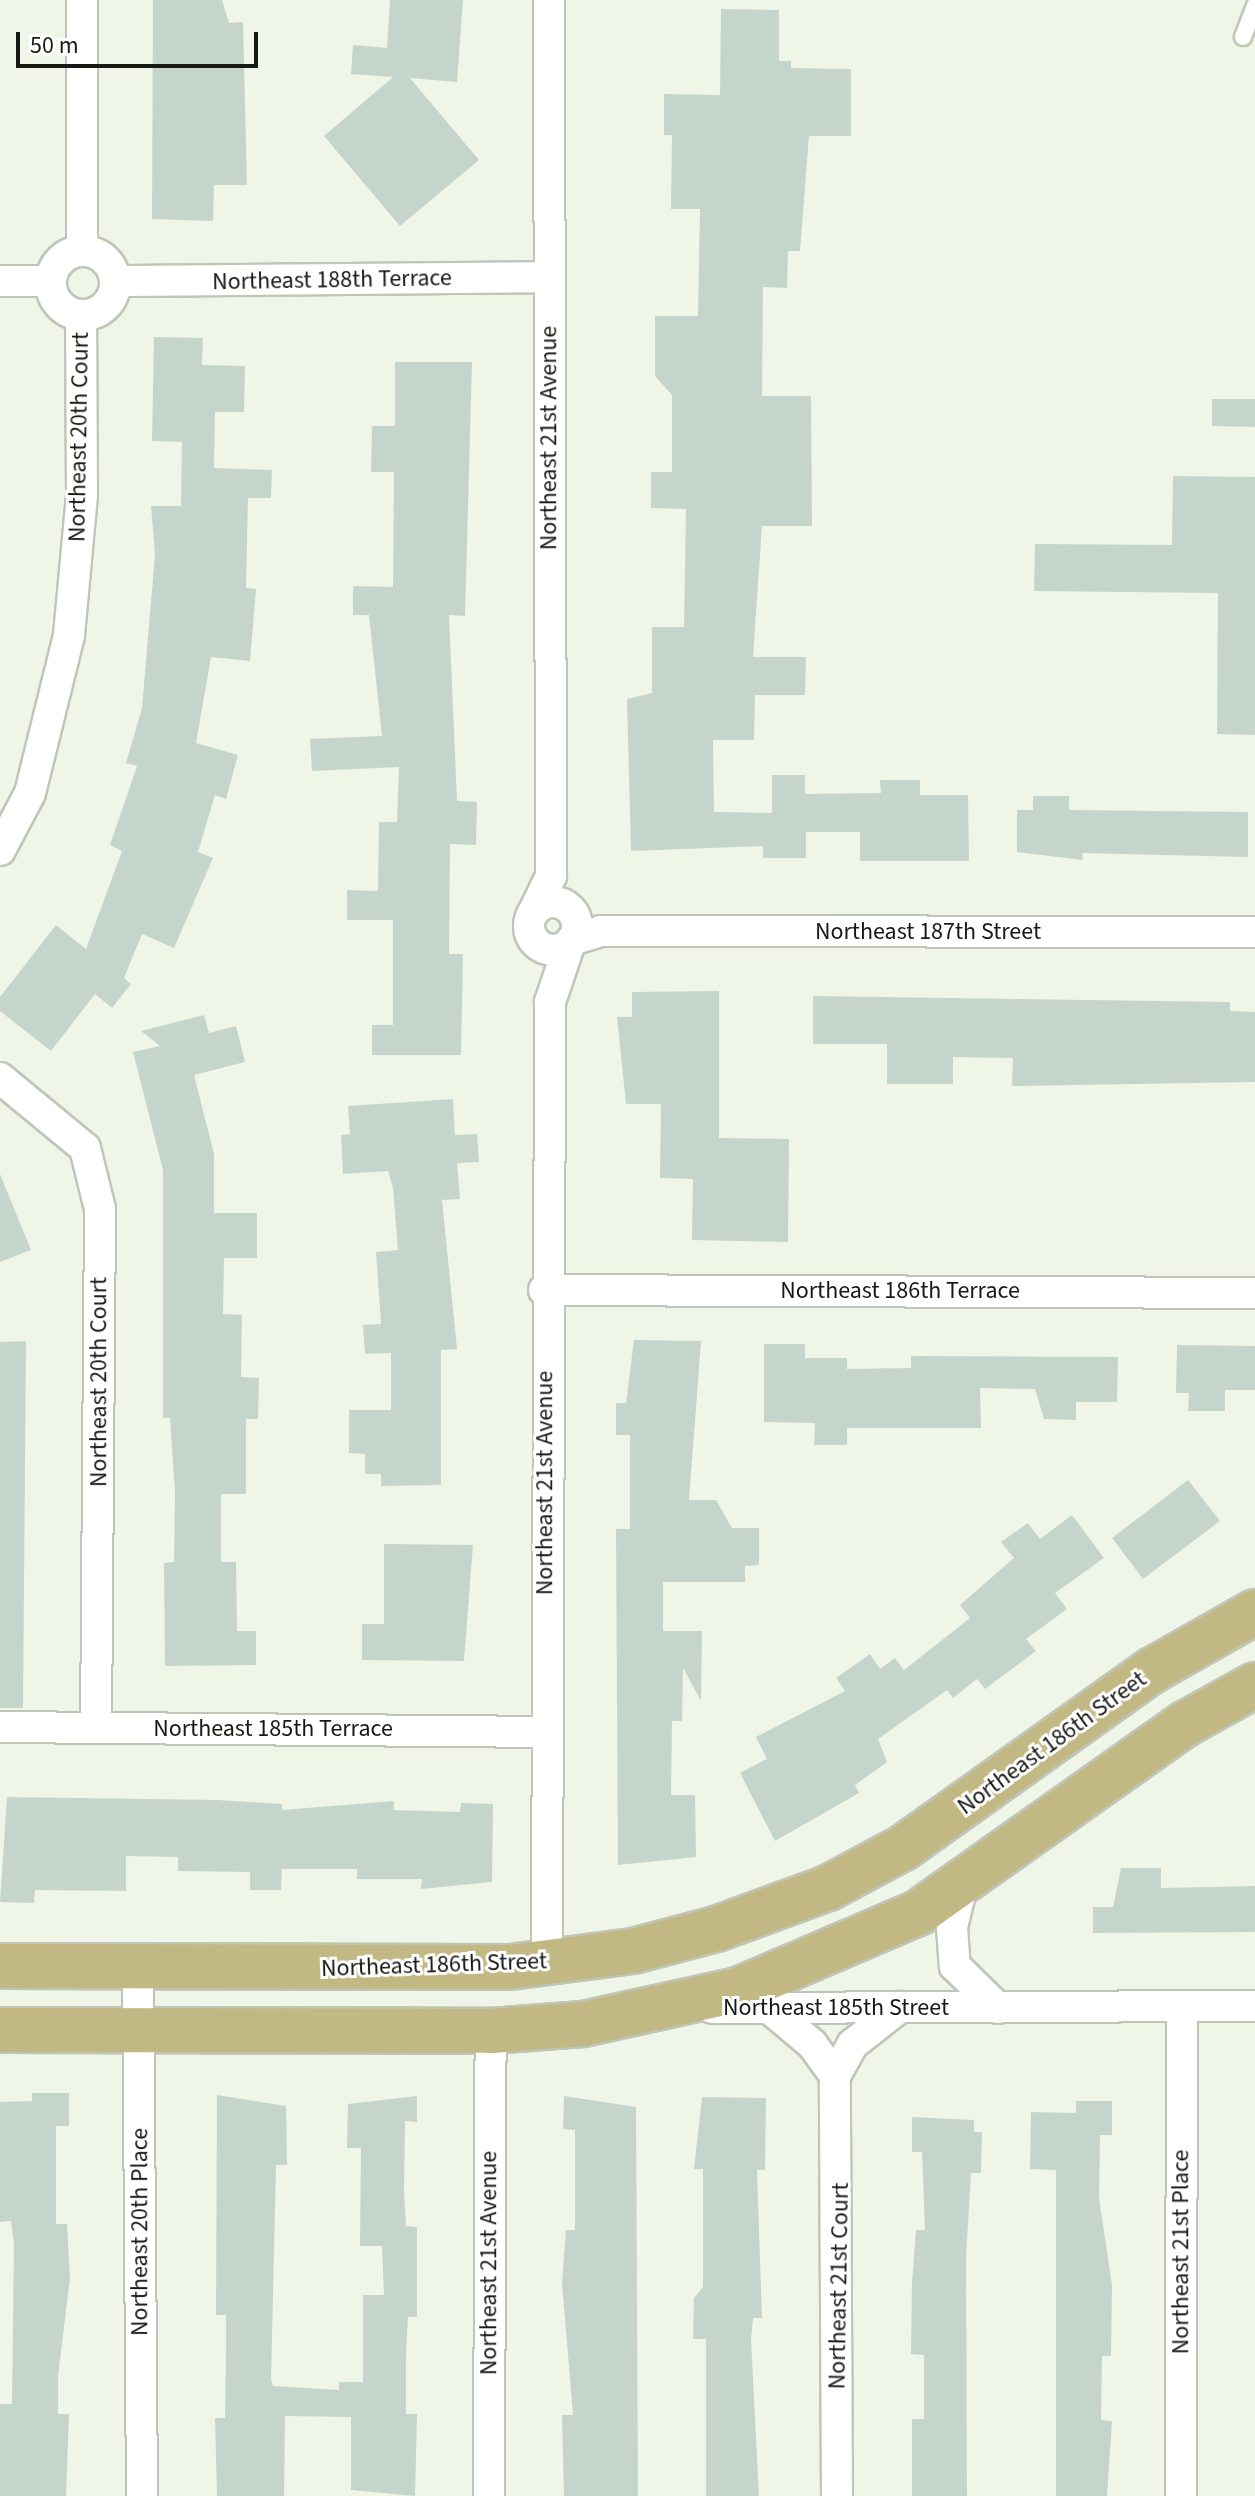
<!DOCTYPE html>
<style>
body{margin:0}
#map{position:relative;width:1255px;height:2496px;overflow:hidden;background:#eff6e7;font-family:"Source Sans 3",sans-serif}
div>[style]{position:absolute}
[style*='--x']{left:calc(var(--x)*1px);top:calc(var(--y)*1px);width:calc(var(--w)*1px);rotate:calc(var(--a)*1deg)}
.building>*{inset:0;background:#c6d5cb}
.roads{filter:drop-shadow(2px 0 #c0c6b7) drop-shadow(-2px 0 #c0c6b7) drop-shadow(0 2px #c0c6b7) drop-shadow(0 -2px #c0c6b7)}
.lane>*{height:16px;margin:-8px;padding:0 8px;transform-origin:8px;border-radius:8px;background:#fff}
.street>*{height:30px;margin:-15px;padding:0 15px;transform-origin:15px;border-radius:15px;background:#fff}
.street>.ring{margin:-15px;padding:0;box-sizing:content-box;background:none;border:30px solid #fff;border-radius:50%}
.primary>*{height:44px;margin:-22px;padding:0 22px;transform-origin:22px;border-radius:22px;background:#c2b883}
span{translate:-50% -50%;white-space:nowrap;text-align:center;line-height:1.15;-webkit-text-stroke:6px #fff;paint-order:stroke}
.street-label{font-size:24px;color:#171a14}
.scale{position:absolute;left:16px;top:32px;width:242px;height:36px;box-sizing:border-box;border:4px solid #171a14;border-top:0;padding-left:10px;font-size:24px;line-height:28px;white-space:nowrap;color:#171a14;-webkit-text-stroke:6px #fff;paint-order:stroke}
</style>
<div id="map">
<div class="building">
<div style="clip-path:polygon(153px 0,222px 0,229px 23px,243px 22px,247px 185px,214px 185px,213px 221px,152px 219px)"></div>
<div style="clip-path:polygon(390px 0,463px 0,457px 82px,410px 78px,479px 160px,400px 226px,324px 136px,393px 77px,351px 74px,353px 45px,387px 48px)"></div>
<div style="clip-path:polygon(721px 9px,779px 10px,779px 61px,791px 61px,791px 68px,851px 69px,851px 136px,809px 136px,800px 251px,788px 251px,787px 288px,763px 287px,762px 396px,811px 396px,812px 526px,762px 526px,753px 657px,806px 657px,805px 695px,755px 695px,754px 740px,713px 740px,714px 812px,772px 813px,772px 775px,805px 775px,805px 794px,881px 793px,880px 780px,920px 780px,920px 795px,968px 795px,969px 861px,860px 861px,860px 832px,806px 832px,806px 858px,763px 858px,763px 846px,631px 851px,627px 699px,652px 693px,652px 627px,684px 627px,686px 509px,651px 508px,651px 472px,672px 472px,672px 395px,655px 376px,655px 316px,698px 316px,700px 209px,671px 209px,672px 135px,664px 135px,664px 94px,720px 95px)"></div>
<div style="clip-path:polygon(154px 337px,203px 338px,202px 365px,245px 366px,244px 412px,215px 412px,214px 468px,272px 470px,271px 498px,248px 498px,246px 588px,256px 589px,250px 661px,211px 657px,196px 743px,238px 755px,226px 799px,215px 795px,198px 852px,213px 858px,174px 948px,142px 934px,124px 978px,131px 984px,112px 1008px,95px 994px,51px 1051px,0 1011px,0 997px,56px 925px,86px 949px,122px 851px,110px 845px,137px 766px,126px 763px,142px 708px,155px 555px,151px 506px,181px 506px,182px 442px,152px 441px)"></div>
<div style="clip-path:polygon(395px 362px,472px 362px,465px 616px,449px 615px,457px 801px,477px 802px,476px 845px,450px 844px,449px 954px,463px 954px,461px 1055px,372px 1055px,372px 1025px,393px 1025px,393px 920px,347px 920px,347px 890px,378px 891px,379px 822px,397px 822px,399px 767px,312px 771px,310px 739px,382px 736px,369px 615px,353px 615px,353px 586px,393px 587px,394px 472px,371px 472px,372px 426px,395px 426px)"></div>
<div style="clip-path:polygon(1212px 399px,1255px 399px,1255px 427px,1212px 426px)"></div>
<div style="clip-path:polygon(1173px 476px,1255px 477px,1255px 735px,1217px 734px,1218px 593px,1034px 591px,1035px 544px,1172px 545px)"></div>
<div style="clip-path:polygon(1033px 796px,1069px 796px,1069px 810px,1248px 812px,1248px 857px,1082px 853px,1083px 860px,1017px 852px,1017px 810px,1033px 810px)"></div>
<div style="clip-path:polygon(719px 991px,719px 1138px,789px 1139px,788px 1242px,692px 1240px,693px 1179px,660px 1178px,661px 1104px,626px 1104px,617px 1017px,632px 1017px,632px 992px)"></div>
<div style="clip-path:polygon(813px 996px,1230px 1002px,1230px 1011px,1255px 1012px,1255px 1082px,1012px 1086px,1013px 1058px,953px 1057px,953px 1084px,887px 1084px,887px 1044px,813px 1044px)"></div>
<div style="clip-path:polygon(204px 1015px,209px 1033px,236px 1026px,245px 1062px,194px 1075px,214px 1154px,214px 1213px,257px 1213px,257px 1258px,224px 1258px,223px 1314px,242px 1315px,241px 1377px,259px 1378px,258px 1419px,246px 1419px,246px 1494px,221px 1494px,221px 1562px,236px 1562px,237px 1631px,256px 1631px,256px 1665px,165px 1666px,164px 1563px,174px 1562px,175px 1493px,170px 1418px,163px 1418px,163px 1170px,133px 1052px,160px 1046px,141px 1031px)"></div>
<div style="clip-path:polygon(453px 1099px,455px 1135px,477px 1134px,479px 1162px,457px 1163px,460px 1199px,442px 1200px,457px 1349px,441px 1350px,441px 1485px,381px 1486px,381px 1474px,365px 1474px,365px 1454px,349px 1453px,349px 1410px,391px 1410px,391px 1353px,365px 1354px,363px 1325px,381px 1324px,376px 1252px,398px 1250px,393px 1188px,388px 1171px,343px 1174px,341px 1135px,350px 1134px,348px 1106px)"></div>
<div style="clip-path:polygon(0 1174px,31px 1250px,0 1262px)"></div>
<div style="clip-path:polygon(634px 1340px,701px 1341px,689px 1500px,716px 1500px,732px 1528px,759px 1528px,759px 1565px,745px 1566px,745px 1582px,663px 1582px,663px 1631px,702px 1631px,701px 1701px,683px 1668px,682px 1721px,672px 1721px,671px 1795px,695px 1795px,696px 1857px,618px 1865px,616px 1529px,630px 1529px,630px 1435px,616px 1435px,616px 1403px,626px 1403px)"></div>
<div style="clip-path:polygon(26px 1341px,23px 1708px,0 1708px,0 1342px)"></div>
<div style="clip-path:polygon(764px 1344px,805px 1344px,805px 1358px,847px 1358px,847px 1369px,911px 1368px,911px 1356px,1118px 1357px,1117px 1402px,1076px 1402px,1076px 1420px,1044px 1419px,1035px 1389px,980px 1388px,981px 1428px,847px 1428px,847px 1445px,814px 1445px,815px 1423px,764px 1422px)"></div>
<div style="clip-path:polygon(1177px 1345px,1255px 1346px,1255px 1390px,1225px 1390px,1225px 1411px,1188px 1411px,1189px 1393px,1176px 1393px)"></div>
<div style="clip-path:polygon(1188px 1480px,1220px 1521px,1143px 1579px,1112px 1538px)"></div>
<div style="clip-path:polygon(1072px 1515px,1104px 1558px,1055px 1593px,1067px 1609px,1026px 1639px,1036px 1651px,985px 1689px,977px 1679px,953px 1698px,947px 1690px,878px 1739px,887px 1762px,855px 1785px,859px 1793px,775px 1841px,740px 1773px,767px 1759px,756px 1737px,845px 1691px,836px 1678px,870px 1654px,880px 1669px,895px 1658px,904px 1670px,970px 1618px,960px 1605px,1014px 1558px,1001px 1542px,1028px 1523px,1040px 1539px)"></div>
<div style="clip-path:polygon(384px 1544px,473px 1545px,464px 1661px,362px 1660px,362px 1624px,384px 1624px)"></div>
<div style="clip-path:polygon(7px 1797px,218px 1800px,282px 1804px,282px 1810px,394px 1801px,394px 1810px,460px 1812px,461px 1803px,493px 1804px,492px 1882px,421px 1889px,422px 1879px,357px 1879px,357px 1869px,282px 1869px,281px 1890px,250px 1890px,250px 1872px,178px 1871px,178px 1857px,126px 1856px,126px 1891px,35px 1890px,34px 1903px,0 1902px)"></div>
<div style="clip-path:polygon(1121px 1868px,1161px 1868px,1161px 1888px,1255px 1886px,1255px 1932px,1093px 1933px,1093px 1907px,1113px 1907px)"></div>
<div style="clip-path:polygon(32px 2093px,69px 2093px,69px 2126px,56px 2126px,56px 2224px,67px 2224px,70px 2278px,58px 2376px,58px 2414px,69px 2414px,66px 2496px,0 2496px,0 2404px,12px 2404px,14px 2244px,11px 2221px,0 2222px,0 2102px,32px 2101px)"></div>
<div style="clip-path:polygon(217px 2095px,286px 2106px,287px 2165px,276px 2165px,271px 2380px,273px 2386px,339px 2390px,339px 2382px,363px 2382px,363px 2295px,384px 2295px,382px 2246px,360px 2246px,361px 2148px,347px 2148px,348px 2104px,417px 2096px,417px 2122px,405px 2121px,404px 2191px,406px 2226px,417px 2227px,417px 2317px,408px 2317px,406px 2354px,406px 2414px,417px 2414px,415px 2496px,351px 2490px,351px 2417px,285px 2416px,284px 2496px,217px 2496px,215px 2418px,225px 2418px,226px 2353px,226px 2315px,216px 2315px)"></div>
<div style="clip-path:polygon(564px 2096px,636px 2107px,638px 2496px,564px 2496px,562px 2415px,573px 2415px,562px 2283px,566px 2230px,575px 2230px,575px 2130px,563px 2129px)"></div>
<div style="clip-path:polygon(702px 2097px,766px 2098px,765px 2170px,757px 2170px,762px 2318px,753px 2318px,751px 2339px,759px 2496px,706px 2496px,706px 2339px,693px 2339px,694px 2298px,703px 2287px,703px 2169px,694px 2169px)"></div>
<div style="clip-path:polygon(1076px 2101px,1112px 2101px,1112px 2135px,1100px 2135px,1099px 2198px,1112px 2285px,1111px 2356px,1102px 2356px,1101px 2420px,1112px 2421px,1107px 2496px,1056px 2496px,1056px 2170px,1030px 2169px,1031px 2112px,1076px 2113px)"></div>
<div style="clip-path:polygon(912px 2117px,974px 2120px,974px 2132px,982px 2132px,981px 2173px,971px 2173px,966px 2258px,967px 2496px,912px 2496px,912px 2419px,924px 2419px,924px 2355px,911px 2354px,912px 2282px,916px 2230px,925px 2230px,922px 2152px,912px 2152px)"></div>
</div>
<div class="roads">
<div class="lane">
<div style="--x:1243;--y:37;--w:34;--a:-69"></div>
</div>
<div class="street">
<div style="--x:82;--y:251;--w:251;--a:-90"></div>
<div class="ring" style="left:51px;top:251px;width:34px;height:34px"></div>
<div style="--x:0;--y:281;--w:51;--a:0"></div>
<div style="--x:115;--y:281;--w:434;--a:-0.5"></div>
<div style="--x:0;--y:850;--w:64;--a:-62.2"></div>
<div style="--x:30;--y:793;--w:163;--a:-76.1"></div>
<div style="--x:69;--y:635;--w:141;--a:-84.7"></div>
<div style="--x:82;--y:495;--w:179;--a:-90.3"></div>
<div class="ring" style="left:529px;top:902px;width:18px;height:18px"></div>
<div style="--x:534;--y:911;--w:39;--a:-64"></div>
<div style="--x:551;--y:876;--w:876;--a:-90.13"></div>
<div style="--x:572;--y:940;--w:30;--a:-17"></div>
<div style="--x:601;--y:931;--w:654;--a:0.09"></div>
<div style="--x:0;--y:1078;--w:110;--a:39.5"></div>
<div style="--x:85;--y:1148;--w:63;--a:76.2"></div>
<div style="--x:100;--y:1209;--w:519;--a:90.44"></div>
<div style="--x:544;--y:1290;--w:711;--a:0.24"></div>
<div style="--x:0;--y:1727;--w:547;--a:0.52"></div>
<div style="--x:962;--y:1886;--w:42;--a:103.7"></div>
<div style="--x:952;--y:1927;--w:39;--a:86"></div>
<div style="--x:955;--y:1966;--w:60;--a:44.3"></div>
<div style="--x:547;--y:1964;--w:962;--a:-89.82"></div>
<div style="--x:550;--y:1002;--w:62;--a:-71.3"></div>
<div style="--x:138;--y:1967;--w:529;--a:89.57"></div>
<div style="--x:712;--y:2008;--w:543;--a:-0.21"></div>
<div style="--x:769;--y:2008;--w:56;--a:39.9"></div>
<div style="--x:812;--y:2044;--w:39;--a:54"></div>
<div style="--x:489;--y:2496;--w:465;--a:-89.8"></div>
<div style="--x:837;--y:2496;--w:420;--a:-90.3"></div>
<div style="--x:835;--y:2076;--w:37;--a:-61"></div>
<div style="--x:853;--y:2044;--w:60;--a:-38.2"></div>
<div style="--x:1181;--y:2496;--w:488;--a:-89.9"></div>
</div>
<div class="primary">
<div style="--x:0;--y:1966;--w:510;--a:0.11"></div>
<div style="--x:510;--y:1967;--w:124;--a:-7.4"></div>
<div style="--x:633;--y:1951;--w:86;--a:-14.8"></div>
<div style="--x:716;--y:1929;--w:119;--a:-20.1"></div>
<div style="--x:828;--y:1888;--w:85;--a:-28.1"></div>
<div style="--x:903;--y:1848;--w:307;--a:-35.5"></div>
<div style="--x:1153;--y:1670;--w:117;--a:-29.6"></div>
<div style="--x:0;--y:2030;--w:491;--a:0.1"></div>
<div style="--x:491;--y:2031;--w:92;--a:-4.4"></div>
<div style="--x:583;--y:2024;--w:159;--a:-12.4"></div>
<div style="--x:738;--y:1990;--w:196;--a:-23.2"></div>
<div style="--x:918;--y:1913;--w:327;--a:-35.3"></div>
<div style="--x:1185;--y:1724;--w:80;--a:-29.1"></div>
</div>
</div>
<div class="street-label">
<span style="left:332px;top:280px;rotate:-1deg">Northeast 188th Terrace</span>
<span style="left:79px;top:437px;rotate:-89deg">Northeast 20th Court</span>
<span style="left:549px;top:438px;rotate:-90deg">Northeast 21st Avenue</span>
<span style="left:928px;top:932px">Northeast 187th Street</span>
<span style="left:900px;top:1291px">Northeast 186th Terrace</span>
<span style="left:99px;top:1382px;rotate:-90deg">Northeast 20th Court</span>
<span style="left:545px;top:1483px;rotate:-90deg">Northeast 21st Avenue</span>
<span style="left:273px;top:1729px">Northeast 185th Terrace</span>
<span style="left:1052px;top:1743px;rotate:-36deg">Northeast 186th Street</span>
<span style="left:434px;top:1965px;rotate:-2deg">Northeast 186th Street</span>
<span style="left:836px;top:2008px">Northeast 185th Street</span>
<span style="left:140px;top:2232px;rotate:-90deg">Northeast 20th Place</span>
<span style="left:1181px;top:2252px;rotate:-90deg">Northeast 21st Place</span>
<span style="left:489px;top:2263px;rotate:-90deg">Northeast 21st Avenue</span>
<span style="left:839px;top:2286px;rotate:-89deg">Northeast 21st Court</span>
</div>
<div class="scale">50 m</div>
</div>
